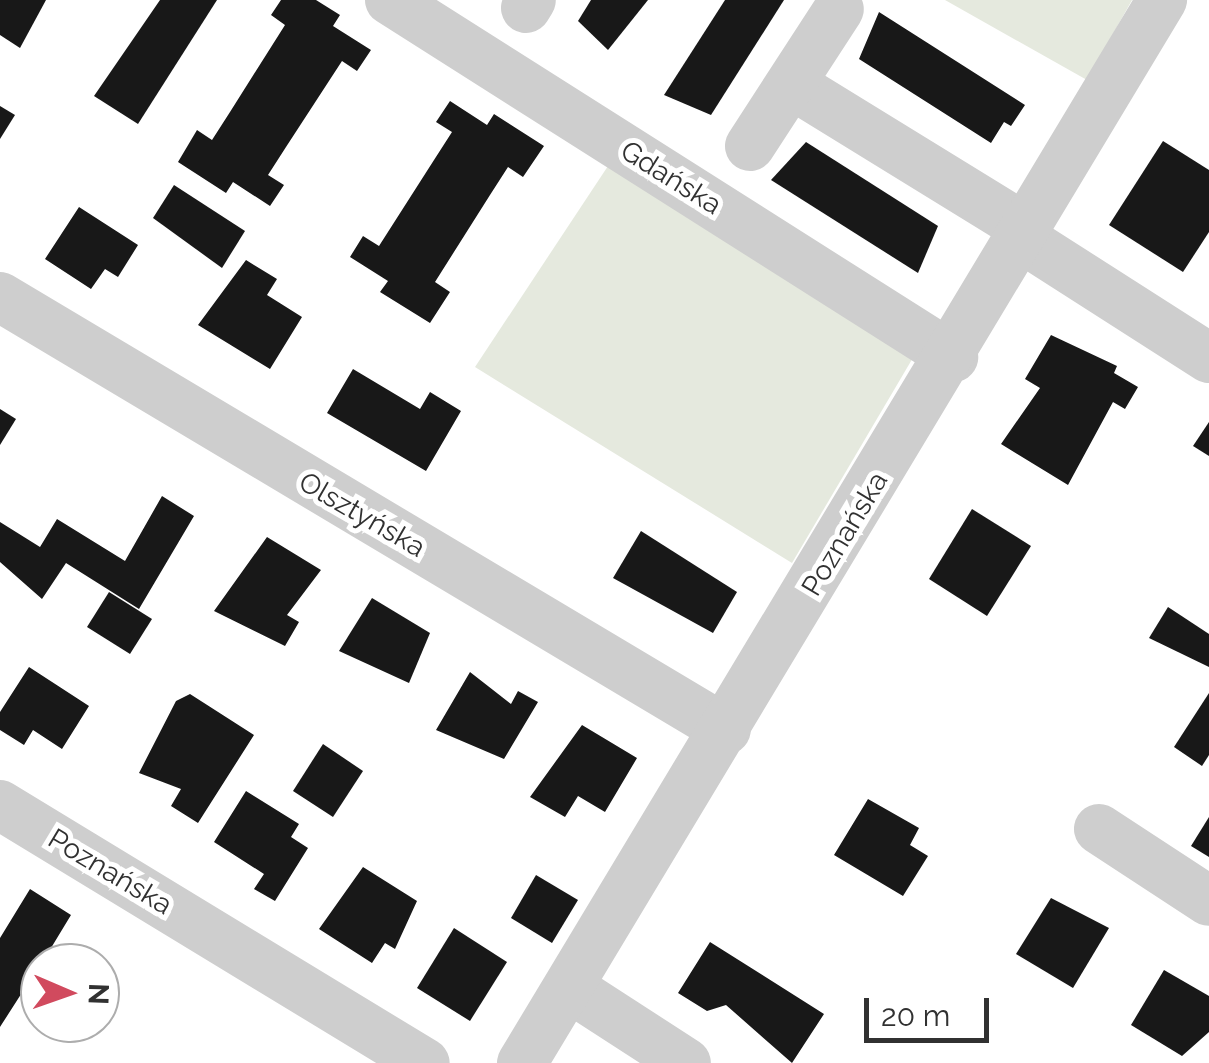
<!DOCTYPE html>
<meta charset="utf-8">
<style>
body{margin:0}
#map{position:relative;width:1209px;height:1063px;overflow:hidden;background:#fff;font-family:Raleway,sans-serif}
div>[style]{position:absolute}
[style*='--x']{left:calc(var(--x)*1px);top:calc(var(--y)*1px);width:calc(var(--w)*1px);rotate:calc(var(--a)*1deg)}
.green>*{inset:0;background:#e5e9de}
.building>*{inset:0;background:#181818}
.minor>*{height:50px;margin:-25px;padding:0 25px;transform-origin:25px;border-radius:25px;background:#cecece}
span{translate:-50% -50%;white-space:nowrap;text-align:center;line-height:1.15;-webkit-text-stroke:10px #fff;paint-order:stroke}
.street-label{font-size:28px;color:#313131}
.north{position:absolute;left:20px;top:943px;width:100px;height:100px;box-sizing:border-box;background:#fff;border:2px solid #adadad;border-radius:50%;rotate:92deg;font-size:28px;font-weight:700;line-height:40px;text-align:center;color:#313131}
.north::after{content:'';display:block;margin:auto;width:35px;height:45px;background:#d14a5e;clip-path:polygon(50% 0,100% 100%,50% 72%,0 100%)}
.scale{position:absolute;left:864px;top:998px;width:125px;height:45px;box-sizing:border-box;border:5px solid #313131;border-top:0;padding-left:12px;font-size:30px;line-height:35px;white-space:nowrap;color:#313131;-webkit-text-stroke:8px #fff;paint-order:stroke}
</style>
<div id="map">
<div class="green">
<div style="clip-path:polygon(945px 0,1132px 0,1087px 80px)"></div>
<div style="clip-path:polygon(608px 166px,914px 356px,792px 563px,475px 367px)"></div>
</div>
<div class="building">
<div style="clip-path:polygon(0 0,46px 0,20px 48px,0 35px)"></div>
<div style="clip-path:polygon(160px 0,217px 0,138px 124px,94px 96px)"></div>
<div style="clip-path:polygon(281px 0,316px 0,340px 15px,333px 26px,371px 50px,357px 71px,342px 61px,286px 147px,268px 175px,284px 185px,270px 206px,233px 182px,226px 193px,178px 162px,197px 130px,212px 140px,230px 112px,285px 25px,271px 15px)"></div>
<div style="clip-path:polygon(591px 0,648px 0,608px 50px,578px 21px)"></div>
<div style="clip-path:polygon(725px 0,784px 0,711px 115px,664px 95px)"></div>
<div style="clip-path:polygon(879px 12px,1025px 105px,1011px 126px,1004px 122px,991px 143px,859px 59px)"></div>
<div style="clip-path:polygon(450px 101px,487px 125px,494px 114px,544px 146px,523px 177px,508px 167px,490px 195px,435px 282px,450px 292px,430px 323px,380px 292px,388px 281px,350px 257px,363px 236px,379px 246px,434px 160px,452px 132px,436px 122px)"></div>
<div style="clip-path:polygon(0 106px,15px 115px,0 139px)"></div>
<div style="clip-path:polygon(1163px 141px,1209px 170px,1209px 232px,1183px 272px,1109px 225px)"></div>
<div style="clip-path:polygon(806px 142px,938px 226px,918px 273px,771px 180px)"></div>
<div style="clip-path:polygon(174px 185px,245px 231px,222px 268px,153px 218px)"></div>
<div style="clip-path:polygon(79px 207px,138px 245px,118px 277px,105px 269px,91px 289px,45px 259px)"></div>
<div style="clip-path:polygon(246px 260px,277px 279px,267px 295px,302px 317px,270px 369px,198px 325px)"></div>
<div style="clip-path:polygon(1051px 335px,1117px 366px,1114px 373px,1138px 387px,1125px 409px,1113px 402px,1068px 485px,1001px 444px,1040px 388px,1025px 379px)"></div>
<div style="clip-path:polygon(353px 369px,420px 409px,430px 392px,461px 411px,426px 471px,327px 413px)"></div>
<div style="clip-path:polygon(0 409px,16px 419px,0 445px)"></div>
<div style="clip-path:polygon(1209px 422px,1209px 456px,1193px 446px)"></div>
<div style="clip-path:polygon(162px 496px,194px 516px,139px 609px,66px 563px,42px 599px,0 562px,0 522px,40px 547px,57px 519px,125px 561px)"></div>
<div style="clip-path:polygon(972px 509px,1031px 546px,987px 616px,929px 579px)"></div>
<div style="clip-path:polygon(641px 531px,737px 592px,713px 633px,613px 578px)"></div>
<div style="clip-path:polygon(267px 537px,321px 570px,287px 615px,299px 622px,285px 646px,214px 611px)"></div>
<div style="clip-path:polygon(109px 592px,152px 619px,130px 654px,87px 627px)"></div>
<div style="clip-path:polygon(372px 598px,430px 633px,409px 683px,339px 651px)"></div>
<div style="clip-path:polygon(1168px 607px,1209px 634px,1209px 667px,1149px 638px)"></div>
<div style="clip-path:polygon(29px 667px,89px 706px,62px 749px,33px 730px,24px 745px,0 730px,0 712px)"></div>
<div style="clip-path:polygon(470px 672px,511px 704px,518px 691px,538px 702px,504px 759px,436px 730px)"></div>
<div style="clip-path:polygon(1209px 693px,1209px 755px,1202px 766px,1174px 747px)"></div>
<div style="clip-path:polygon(190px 694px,254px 735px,198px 823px,171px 806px,181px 789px,139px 773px,176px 701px)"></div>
<div style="clip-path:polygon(582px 725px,637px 758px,605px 812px,578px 796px,565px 817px,530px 797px)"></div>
<div style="clip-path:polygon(323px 744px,363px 771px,333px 817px,293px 791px)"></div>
<div style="clip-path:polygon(246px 791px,299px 824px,291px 837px,308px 848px,275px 901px,254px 889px,264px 874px,214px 842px)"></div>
<div style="clip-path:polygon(868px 799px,919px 828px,910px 845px,928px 856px,903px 896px,834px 855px)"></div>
<div style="clip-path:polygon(1209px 817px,1209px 857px,1191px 846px)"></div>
<div style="clip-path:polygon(363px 867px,417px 901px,395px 949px,385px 943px,372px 963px,319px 929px)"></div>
<div style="clip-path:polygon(536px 875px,578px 900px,552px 943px,511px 918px)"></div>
<div style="clip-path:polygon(30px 889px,71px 915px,51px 948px,60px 954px,40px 963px,40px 985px,34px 994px,25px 988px,0 1027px,0 938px)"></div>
<div style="clip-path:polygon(1051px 898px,1109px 928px,1073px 988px,1016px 954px)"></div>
<div style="clip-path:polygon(454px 928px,507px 962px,470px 1021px,417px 988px)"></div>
<div style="clip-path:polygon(710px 942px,824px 1014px,792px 1063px,726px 1005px,707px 1011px,678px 993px)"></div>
<div style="clip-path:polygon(1164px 970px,1209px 996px,1209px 1032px,1182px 1056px,1131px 1025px)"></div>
</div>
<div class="minor">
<div style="--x:390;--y:0;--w:667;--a:32.38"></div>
<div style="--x:526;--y:8;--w:9;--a:-58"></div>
<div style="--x:791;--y:84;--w:278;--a:31.6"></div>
<div style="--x:750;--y:146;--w:163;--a:-57"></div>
<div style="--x:1023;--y:239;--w:221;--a:32.6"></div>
<div style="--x:0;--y:297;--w:845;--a:30.81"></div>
<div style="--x:0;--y:805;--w:497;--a:31.3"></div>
<div style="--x:1099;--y:829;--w:131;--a:33.2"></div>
<div style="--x:570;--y:988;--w:138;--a:32.9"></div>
<div style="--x:522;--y:1063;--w:1241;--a:-58.95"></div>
</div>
<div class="street-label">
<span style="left:671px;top:178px;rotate:32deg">Gdańska</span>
<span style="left:362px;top:515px;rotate:30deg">Olsztyńska</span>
<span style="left:845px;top:534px;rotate:-59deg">Poznańska</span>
<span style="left:110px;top:872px;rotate:31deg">Poznańska</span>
</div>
<div class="north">N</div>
<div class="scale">20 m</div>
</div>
